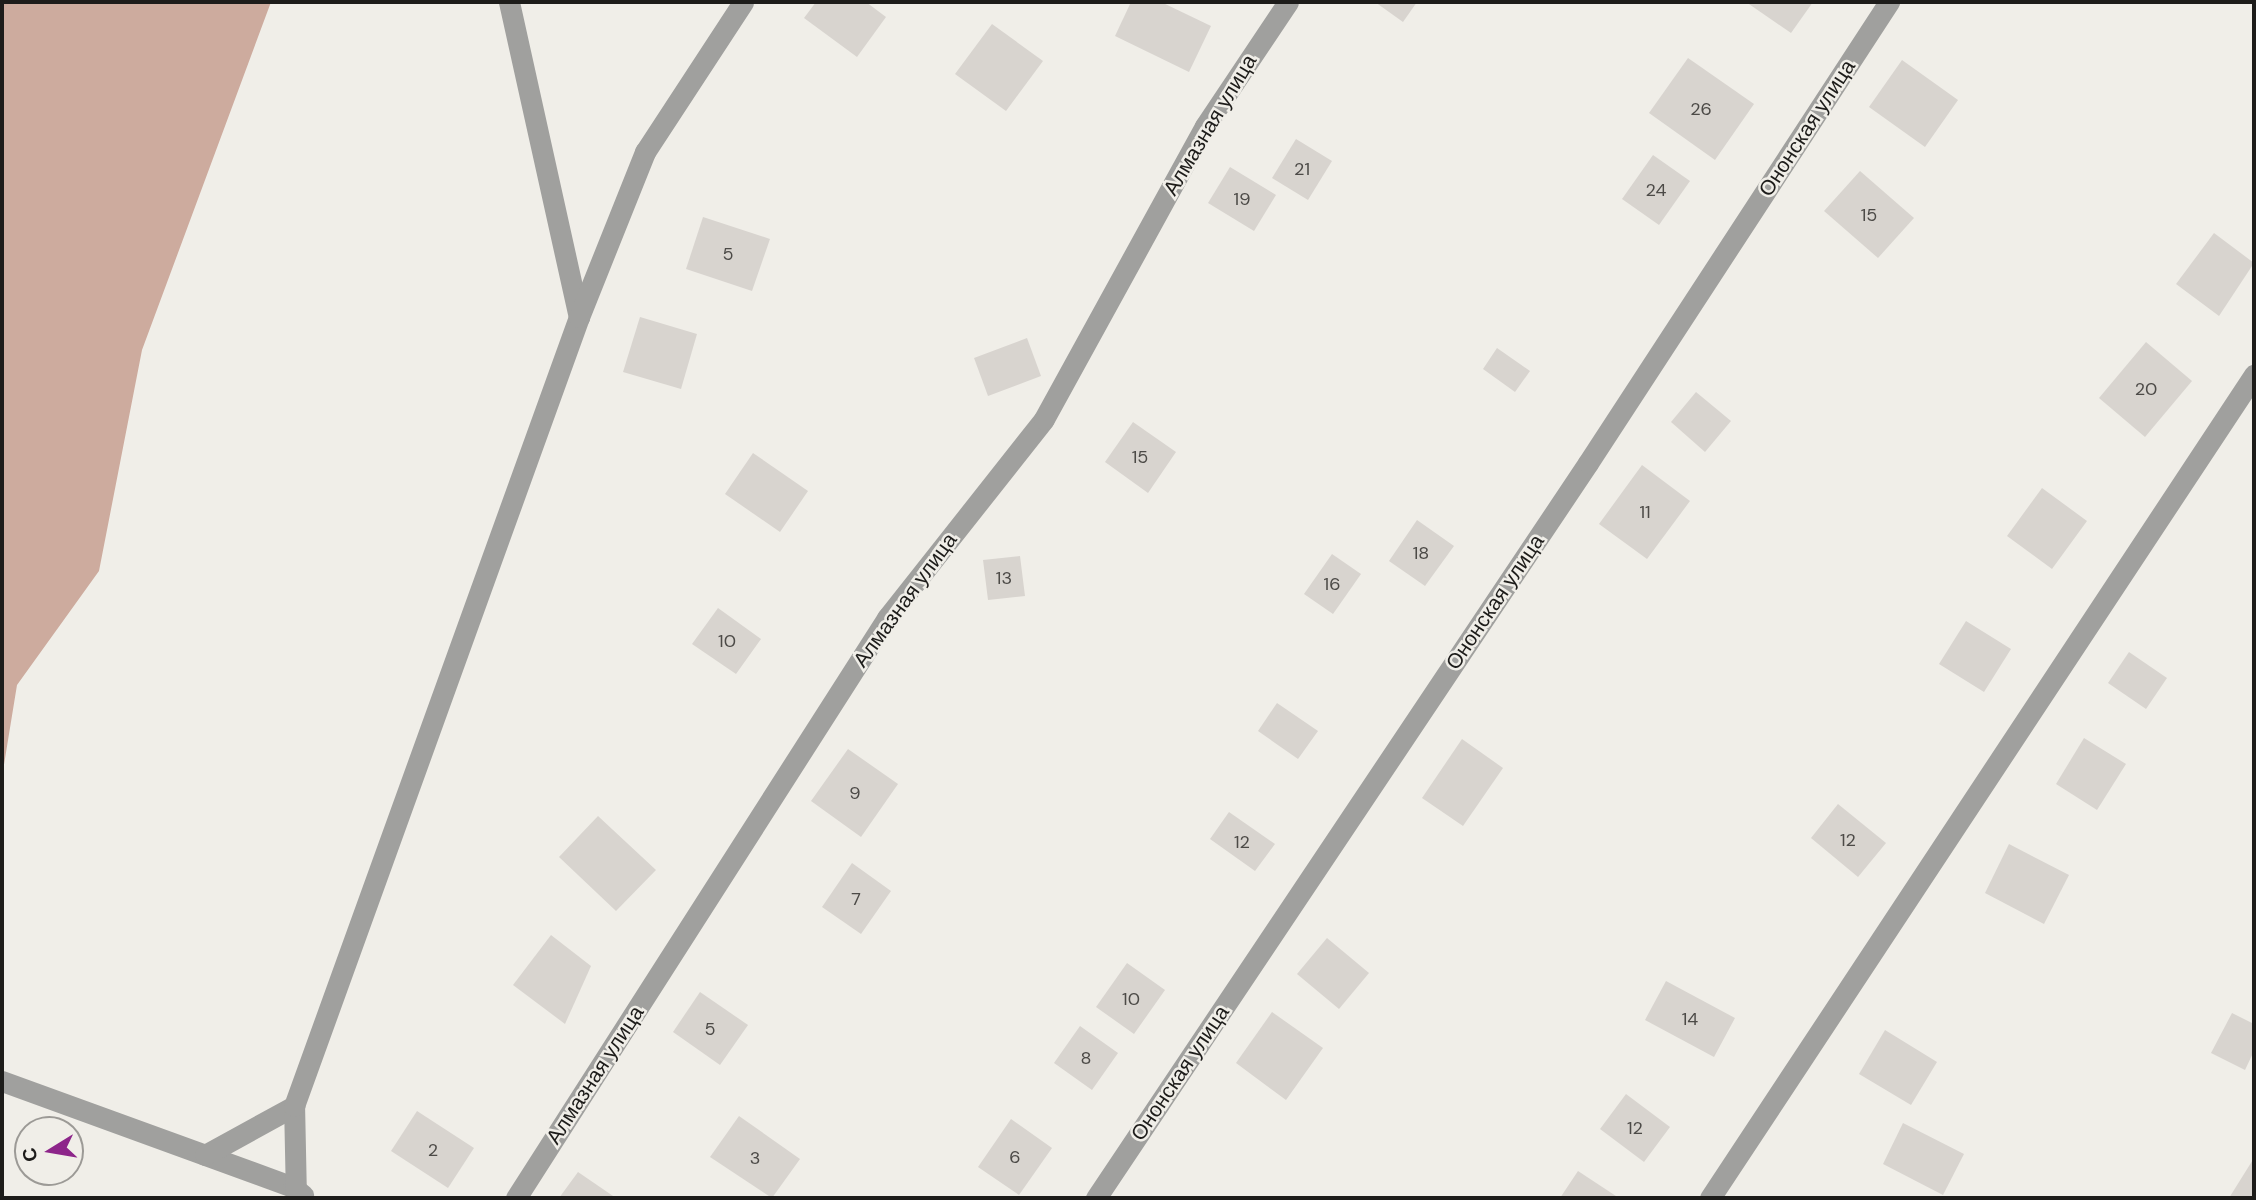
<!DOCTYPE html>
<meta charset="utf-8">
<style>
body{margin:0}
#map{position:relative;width:2256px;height:1200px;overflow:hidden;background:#f0eee8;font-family:"DM Sans",sans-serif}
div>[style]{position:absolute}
.forest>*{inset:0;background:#cdab9e}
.building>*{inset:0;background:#d8d4cf}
.street>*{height:21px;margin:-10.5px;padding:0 10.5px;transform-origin:10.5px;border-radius:10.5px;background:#a0a09e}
span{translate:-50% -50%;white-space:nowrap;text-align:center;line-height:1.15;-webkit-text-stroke:5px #f0eee8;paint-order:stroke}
.number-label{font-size:18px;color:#4c4a47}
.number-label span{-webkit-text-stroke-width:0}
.street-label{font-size:21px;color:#1d1c1a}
.frame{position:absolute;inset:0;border:4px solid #1d1c1a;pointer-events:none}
.north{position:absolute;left:14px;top:1116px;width:70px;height:70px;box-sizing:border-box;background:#f0eee8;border:2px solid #9c9a96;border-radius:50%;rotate:259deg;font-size:19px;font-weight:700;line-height:28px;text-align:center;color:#1d1c1a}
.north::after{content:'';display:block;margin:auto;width:24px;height:32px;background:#8d258a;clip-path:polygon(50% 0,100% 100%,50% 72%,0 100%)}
</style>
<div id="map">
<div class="forest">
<i style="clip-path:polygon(2px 2px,271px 2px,142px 350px,99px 571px,17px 685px,2px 777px)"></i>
</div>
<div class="building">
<i style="clip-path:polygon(816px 2px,866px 2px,886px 17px,857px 57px,804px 18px)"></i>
<i style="clip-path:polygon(1131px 2px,1161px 2px,1211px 26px,1189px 72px,1115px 36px)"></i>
<i style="clip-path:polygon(1375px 2px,1417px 2px,1403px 22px)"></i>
<i style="clip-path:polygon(1746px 2px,1813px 2px,1791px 33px)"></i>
<i style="clip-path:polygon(992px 24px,1043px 61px,1006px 111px,955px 74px)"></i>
<i style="clip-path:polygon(1688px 58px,1754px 104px,1715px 160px,1649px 113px)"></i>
<i style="clip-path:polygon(1902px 60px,1958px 100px,1925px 147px,1869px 107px)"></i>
<i style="clip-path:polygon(1296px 139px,1332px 161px,1308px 200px,1272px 178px)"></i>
<i style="clip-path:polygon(1653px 155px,1690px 181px,1659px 225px,1622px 199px)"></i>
<i style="clip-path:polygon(1230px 167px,1276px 195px,1254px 231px,1208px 203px)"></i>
<i style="clip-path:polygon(1860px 171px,1914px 218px,1878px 258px,1824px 211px)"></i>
<i style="clip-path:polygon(703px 217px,770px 239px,752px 291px,686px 269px)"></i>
<i style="clip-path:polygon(2214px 233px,2254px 263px,2219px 316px,2176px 284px)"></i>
<i style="clip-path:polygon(640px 317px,697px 334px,681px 389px,623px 372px)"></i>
<i style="clip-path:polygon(1027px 338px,1041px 376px,988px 396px,974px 358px)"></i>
<i style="clip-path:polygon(2146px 342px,2192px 381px,2145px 437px,2099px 398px)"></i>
<i style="clip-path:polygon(1497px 348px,1530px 371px,1515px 392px,1483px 369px)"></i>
<i style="clip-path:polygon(1696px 392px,1731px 421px,1705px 452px,1671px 422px)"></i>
<i style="clip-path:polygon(1133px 422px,1176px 452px,1148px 493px,1105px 462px)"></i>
<i style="clip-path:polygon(753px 453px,808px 491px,780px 532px,725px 494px)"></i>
<i style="clip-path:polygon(1642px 465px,1690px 501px,1647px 559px,1599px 524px)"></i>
<i style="clip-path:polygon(2042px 488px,2087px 521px,2052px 569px,2007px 536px)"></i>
<i style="clip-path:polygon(1417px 520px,1454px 546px,1425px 586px,1389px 561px)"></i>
<i style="clip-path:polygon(1332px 554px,1361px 574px,1333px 614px,1304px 594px)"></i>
<i style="clip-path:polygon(1020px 556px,1025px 596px,988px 600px,983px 560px)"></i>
<i style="clip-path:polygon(718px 608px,761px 639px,736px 674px,692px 644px)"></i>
<i style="clip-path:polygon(1966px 621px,2011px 649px,1984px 692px,1939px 664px)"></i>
<i style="clip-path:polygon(2129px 652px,2167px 678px,2146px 709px,2108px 683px)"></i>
<i style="clip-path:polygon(1277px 703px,1318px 731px,1298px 759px,1258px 731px)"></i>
<i style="clip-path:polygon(2084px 738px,2126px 764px,2097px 810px,2056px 784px)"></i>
<i style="clip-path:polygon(1462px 739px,1503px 768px,1463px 826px,1422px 798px)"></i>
<i style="clip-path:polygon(848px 749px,898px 784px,861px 837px,811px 801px)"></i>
<i style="clip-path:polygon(1838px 804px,1886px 843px,1858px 877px,1811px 838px)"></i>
<i style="clip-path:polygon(1229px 812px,1275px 844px,1255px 871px,1210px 839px)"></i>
<i style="clip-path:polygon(598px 816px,656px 870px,616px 911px,559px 857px)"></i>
<i style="clip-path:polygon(2009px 844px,2069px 875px,2044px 924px,1985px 893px)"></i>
<i style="clip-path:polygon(852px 863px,891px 891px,861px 934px,822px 907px)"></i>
<i style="clip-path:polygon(551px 935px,591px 966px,565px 1024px,513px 985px)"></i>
<i style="clip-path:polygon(1327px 938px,1369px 973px,1339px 1009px,1297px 974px)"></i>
<i style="clip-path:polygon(1127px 963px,1165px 990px,1134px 1034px,1096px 1007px)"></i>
<i style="clip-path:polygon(1666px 981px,1735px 1018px,1714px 1057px,1645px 1020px)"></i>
<i style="clip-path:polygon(700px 992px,748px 1025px,720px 1065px,673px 1032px)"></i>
<i style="clip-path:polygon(1272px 1012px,1323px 1048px,1286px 1100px,1236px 1063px)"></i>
<i style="clip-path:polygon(2232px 1013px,2254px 1024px,2254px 1051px,2245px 1070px,2211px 1053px)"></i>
<i style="clip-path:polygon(1080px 1026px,1118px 1053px,1092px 1090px,1054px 1063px)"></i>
<i style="clip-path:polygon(1885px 1030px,1937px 1062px,1911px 1105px,1859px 1074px)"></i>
<i style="clip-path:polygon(1626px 1094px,1670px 1127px,1644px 1162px,1600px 1129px)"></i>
<i style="clip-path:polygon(417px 1111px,474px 1148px,448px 1188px,391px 1151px)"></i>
<i style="clip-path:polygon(739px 1116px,800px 1159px,772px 1198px,710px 1157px)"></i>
<i style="clip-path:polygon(1011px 1119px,1052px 1148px,1019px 1195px,978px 1167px)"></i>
<i style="clip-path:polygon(1903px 1123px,1964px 1154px,1943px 1195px,1883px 1164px)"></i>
<i style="clip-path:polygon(2254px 1158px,2254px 1198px,2229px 1198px)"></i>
<i style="clip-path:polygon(1578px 1171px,1619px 1198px,1560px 1198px)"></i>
<i style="clip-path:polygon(578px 1172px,616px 1198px,559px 1198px)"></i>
</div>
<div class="street">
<i style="left:509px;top:2px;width:323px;rotate:77.5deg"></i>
<i style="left:2px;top:1081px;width:310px;rotate:20deg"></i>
<i style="left:293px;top:1187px;width:13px;rotate:39deg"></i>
<i style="left:205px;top:1155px;width:102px;rotate:-28.8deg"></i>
<i style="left:296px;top:1198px;width:92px;rotate:-91.2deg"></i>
<i style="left:294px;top:1106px;width:839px;rotate:-70.14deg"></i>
<i style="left:579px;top:317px;width:178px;rotate:-68.2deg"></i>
<i style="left:645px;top:152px;width:179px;rotate:-56.8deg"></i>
<i style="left:516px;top:1198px;width:689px;rotate:-57.39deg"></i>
<i style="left:887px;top:618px;width:253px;rotate:-51.7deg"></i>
<i style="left:1044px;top:419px;width:334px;rotate:-61.2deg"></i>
<i style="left:1205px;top:126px;width:149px;rotate:-56.2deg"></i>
<i style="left:1096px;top:1198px;width:884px;rotate:-56.2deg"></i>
<i style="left:1588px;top:463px;width:551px;rotate:-56.86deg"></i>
<i style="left:1710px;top:1198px;width:987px;rotate:-56.54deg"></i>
</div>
<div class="number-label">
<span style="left:1701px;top:109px">26</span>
<span style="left:1302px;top:169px">21</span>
<span style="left:1656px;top:190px">24</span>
<span style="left:1242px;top:199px">19</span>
<span style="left:1869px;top:215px">15</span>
<span style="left:728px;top:254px">5</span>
<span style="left:2146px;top:389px">20</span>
<span style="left:1140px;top:457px">15</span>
<span style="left:1645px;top:512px">11</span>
<span style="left:1421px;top:553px">18</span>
<span style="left:1004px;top:578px">13</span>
<span style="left:1332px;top:584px">16</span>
<span style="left:727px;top:641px">10</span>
<span style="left:855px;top:793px">9</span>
<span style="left:1848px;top:840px">12</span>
<span style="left:1242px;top:842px">12</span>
<span style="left:856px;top:899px">7</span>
<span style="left:1131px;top:999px">10</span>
<span style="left:1690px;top:1019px">14</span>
<span style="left:710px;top:1029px">5</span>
<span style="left:1086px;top:1058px">8</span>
<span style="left:1635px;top:1128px">12</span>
<span style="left:433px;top:1150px">2</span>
<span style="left:1015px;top:1157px">6</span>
<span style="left:755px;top:1158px">3</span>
</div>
<div class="street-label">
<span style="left:1210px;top:125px;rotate:-59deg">Алмазная улица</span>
<span style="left:1807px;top:128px;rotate:-57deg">Ононская улица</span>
<span style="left:905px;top:600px;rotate:-54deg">Алмазная улица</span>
<span style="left:1495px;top:602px;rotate:-56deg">Ононская улица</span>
<span style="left:1180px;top:1073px;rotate:-56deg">Ононская улица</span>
<span style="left:595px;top:1075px;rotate:-57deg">Алмазная улица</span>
</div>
<div class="frame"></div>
<div class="north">С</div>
</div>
